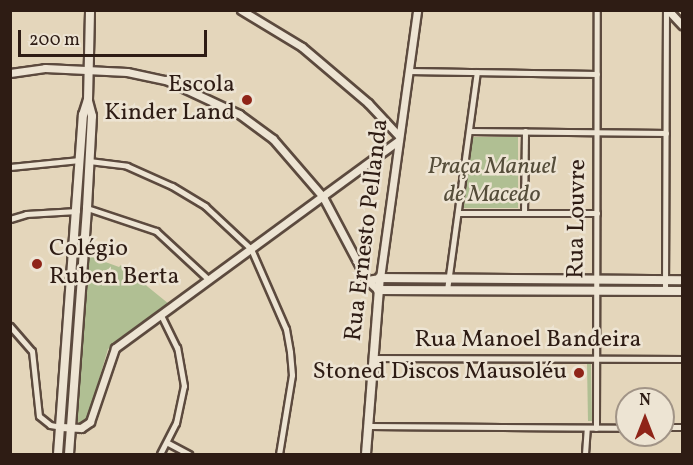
<!DOCTYPE html>
<meta charset="utf-8">
<style>
body{margin:0}
#map{position:relative;width:693px;height:465px;overflow:hidden;background:#e4d6bb;font-family:Vollkorn,serif}
div>[style]{position:absolute}
.green>*{inset:0;background:#b0bf93}
.roads{filter:drop-shadow(2px 0 #5c4a3e) drop-shadow(-2px 0 #5c4a3e) drop-shadow(0 2px #5c4a3e) drop-shadow(0 -2px #5c4a3e)}
.minor>*{height:5px;margin:-2.5px;padding:0 2.5px;transform-origin:2.5px;border-radius:2.5px;background:#ede4d3}
.tertiary>*{height:7px;margin:-3.5px;padding:0 3.5px;transform-origin:3.5px;border-radius:3.5px;background:#ede4d3}
.secondary>*{height:8px;margin:-4px;padding:0 4px;transform-origin:4px;border-radius:4px;background:#ede4d3}
.dots>*{width:16px;height:16px;translate:-50% -50%;box-sizing:border-box;border:3px solid #ede4d3;border-radius:50%}
span{translate:-50% -50%;white-space:nowrap;text-align:center;line-height:1.15;-webkit-text-stroke:5px #ede4d3;paint-order:stroke}
.poi-label{font-size:24px;color:#2e1c14}
.right{translate:-100% -50%;text-align:right}
.left{translate:0 -50%;text-align:left}
.park-label{font-size:24px;color:#554d3a;font-style:italic}
.street-label{font-size:24px;color:#2e1c14}
.frame{position:absolute;inset:0;border:12px solid #2e1c14;pointer-events:none}
.north{position:absolute;left:615px;top:387px;width:60px;height:60px;box-sizing:border-box;background:#ede4d3;border:2px solid #a19487;border-radius:50%;rotate:0deg;font-size:16px;font-weight:700;line-height:24px;text-align:center;color:#2e1c14}
.north::after{content:'';display:block;margin:auto;width:21px;height:27px;background:#8f2418;clip-path:polygon(50% 0,100% 100%,50% 72%,0 100%)}
.scale{position:absolute;left:18px;top:30px;width:189px;height:27px;box-sizing:border-box;border:3px solid #2e1c14;border-top:0;padding-left:8px;font-size:18px;line-height:21px;white-space:nowrap;color:#2e1c14;-webkit-text-stroke:4px #ede4d3;paint-order:stroke}
</style>
<div id="map">
<div class="green">
<i style="clip-path:polygon(472px 137px,518px 137px,518px 208px,463px 208px)"></i>
<i style="clip-path:polygon(89px 256px,119px 267px,121px 265px,169px 304px,108px 349px,87px 420px,81px 424px,76px 420px)"></i>
<i style="clip-path:polygon(381px 280px,444px 281px,442px 288px,380px 288px)"></i>
<i style="clip-path:polygon(449px 281px,590px 283px,590px 289px,449px 288px)"></i>
<i style="clip-path:polygon(587px 364px,591px 364px,592px 421px,588px 421px)"></i>
</div>
<div class="roads">
<div class="minor">
<i style="left:408px;top:71px;width:189px;rotate:0.9deg"></i>
<i style="left:470px;top:131px;width:196px;rotate:0.6deg"></i>
<i style="left:89px;top:161px;width:38px;rotate:7deg"></i>
<i style="left:127px;top:166px;width:49px;rotate:24deg"></i>
<i style="left:172px;top:186px;width:39px;rotate:31deg"></i>
<i style="left:205px;top:206px;width:63px;rotate:43.1deg"></i>
<i style="left:251px;top:249px;width:87px;rotate:66.4deg"></i>
<i style="left:286px;top:329px;width:23px;rotate:80deg"></i>
<i style="left:290px;top:352px;width:23px;rotate:85deg"></i>
<i style="left:292px;top:375px;width:80px;rotate:99.3deg"></i>
<i style="left:10px;top:167px;width:70px;rotate:-5.7deg"></i>
<i style="left:87px;top:208px;width:73px;rotate:18.4deg"></i>
<i style="left:156px;top:231px;width:72px;rotate:42.8deg"></i>
<i style="left:458px;top:213px;width:139px"></i>
<i style="left:524px;top:213px;width:82px;rotate:-89.3deg"></i>
<i style="left:10px;top:219px;width:17px;rotate:-17deg"></i>
<i style="left:26px;top:214px;width:51px;rotate:-3.4deg"></i>
<i style="left:447px;top:290px;width:220px;rotate:-82.2deg"></i>
<i style="left:665px;top:291px;width:281px;rotate:-89.8deg"></i>
<i style="left:10px;top:326px;width:33px;rotate:49deg"></i>
<i style="left:32px;top:351px;width:65px;rotate:83.9deg"></i>
<i style="left:39px;top:416px;width:14px;rotate:39deg"></i>
<i style="left:50px;top:425px;width:11px;rotate:10deg"></i>
<i style="left:373px;top:358px;width:309px;rotate:0.2deg"></i>
<i style="left:369px;top:426px;width:258px;rotate:0.4deg"></i>
<i style="left:663px;top:427px;width:19px"></i>
<i style="left:596px;top:428px;width:418px;rotate:-89.9deg"></i>
<i style="left:168px;top:443px;width:24px;rotate:28deg"></i>
<i style="left:160px;top:454px;width:35px;rotate:-63deg"></i>
<i style="left:176px;top:423px;width:38px;rotate:-78deg"></i>
<i style="left:184px;top:386px;width:39px;rotate:-100deg"></i>
<i style="left:177px;top:348px;width:37px;rotate:-116deg"></i>
<i style="left:585px;top:454px;width:26px;rotate:-86deg"></i>
</div>
<div class="tertiary">
<i style="left:241px;top:10px;width:71px;rotate:31.2deg"></i>
<i style="left:302px;top:47px;width:87px;rotate:40.3deg"></i>
<i style="left:368px;top:103px;width:44px;rotate:46.8deg"></i>
<i style="left:668px;top:10px;width:21px;rotate:47deg"></i>
<i style="left:10px;top:73px;width:35px;rotate:-8deg"></i>
<i style="left:45px;top:68px;width:82px;rotate:2.8deg"></i>
<i style="left:127px;top:72px;width:40px;rotate:12deg"></i>
<i style="left:166px;top:80px;width:81px;rotate:25deg"></i>
<i style="left:239px;top:114px;width:42px;rotate:36.3deg"></i>
<i style="left:273px;top:139px;width:77px;rotate:49.2deg"></i>
<i style="left:323px;top:197px;width:94px;rotate:62.1deg"></i>
<i style="left:367px;top:280px;width:15px;rotate:42deg"></i>
<i style="left:367px;top:280px;width:13px;rotate:-9deg"></i>
<i style="left:380px;top:278px;width:271px;rotate:-82.1deg"></i>
<i style="left:61px;top:427px;width:20px;rotate:3deg"></i>
<i style="left:81px;top:428px;width:11px;rotate:-34deg"></i>
<i style="left:90px;top:422px;width:78px;rotate:-71.3deg"></i>
<i style="left:115px;top:348px;width:351px;rotate:-36.2deg"></i>
</div>
<div class="secondary">
<i style="left:378px;top:290px;width:304px;rotate:0.2deg"></i>
<i style="left:58px;top:454px;width:340px;rotate:-85.8deg"></i>
<i style="left:83px;top:115px;width:16px;rotate:-72deg"></i>
<i style="left:88px;top:100px;width:90px;rotate:-88.7deg"></i>
<i style="left:69px;top:454px;width:247px;rotate:-85.8deg"></i>
<i style="left:87px;top:208px;width:92px;rotate:-86.9deg"></i>
<i style="left:92px;top:116px;width:16px;rotate:-105deg"></i>
<i style="left:366px;top:454px;width:177px;rotate:-85.5deg"></i>
<i style="left:380px;top:278px;width:302px;rotate:0.4deg"></i>
</div>
</div>
<div class="dots">
<i style="left:247px;top:100px;background:#8f2418"></i>
<i style="left:37px;top:264px;background:#8f2418"></i>
<i style="left:579px;top:373px;background:#8f2418"></i>
</div>
<div class="poi-label">
<span class="right" style="left:235px;top:100px">Escola<br>Kinder Land</span>
<span class="left" style="left:49px;top:264px">Colégio<br>Ruben Berta</span>
<span class="right" style="left:567px;top:373px">Stoned Discos Mausoléu</span>
</div>
<div class="park-label">
<span style="left:492px;top:182px">Praça Manuel<br>de Macedo</span>
</div>
<div class="street-label">
<span style="left:578px;top:219px;rotate:-89deg">Rua Louvre</span>
<span style="left:368px;top:230px;rotate:-83deg">Rua Ernesto Pellanda</span>
<span style="left:528px;top:341px">Rua Manoel Bandeira</span>
</div>
<div class="frame"></div>
<div class="north">N</div>
<div class="scale">200 m</div>
</div>
